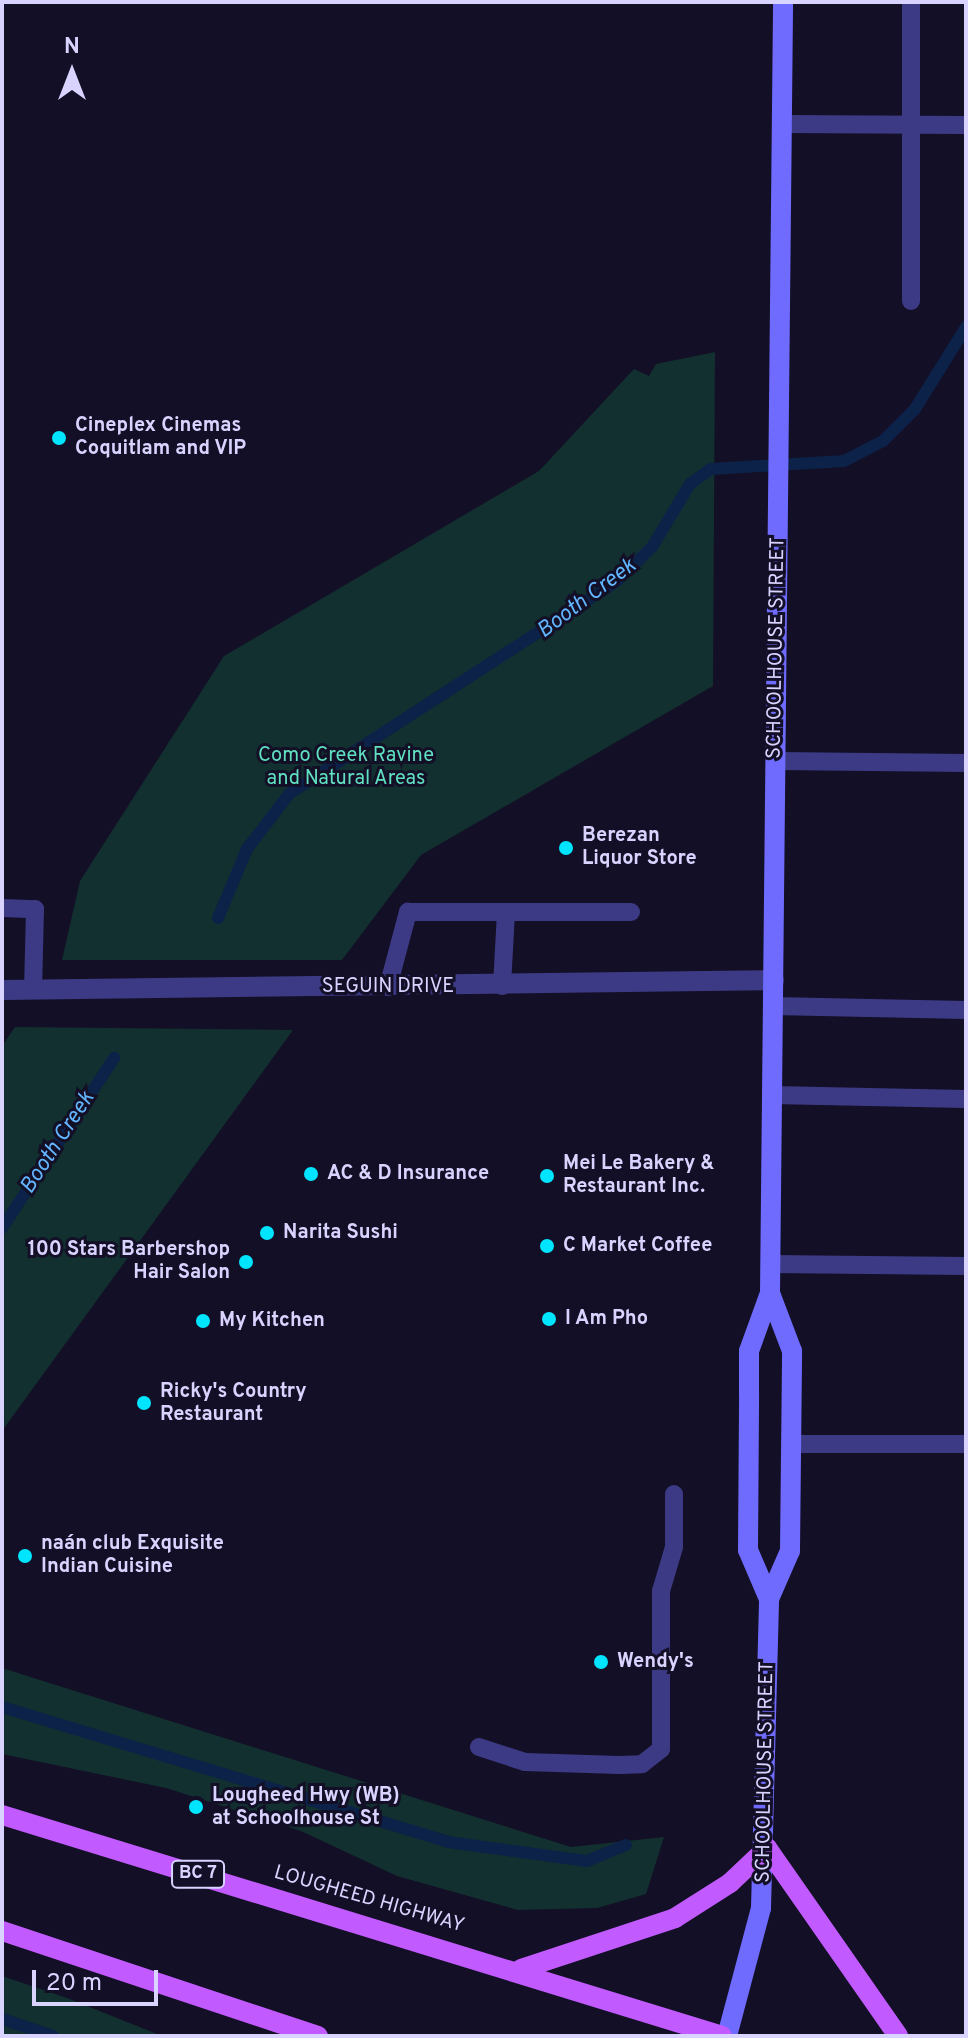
<!DOCTYPE html>
<meta charset="utf-8">
<style>
body{margin:0}
#map{position:relative;width:968px;height:2038px;overflow:hidden;background:#130f26;font-family:Overpass,sans-serif}
div>[style]{position:absolute}
.green>*{inset:0;background:#12302f}
.stream>*{height:12px;margin:-6px;padding:0 6px;transform-origin:6px;border-radius:6px;background:#0c2248}
.service>*{height:18px;margin:-9px;padding:0 9px;transform-origin:9px;border-radius:9px;background:#3d3a85}
.minor>*{height:20px;margin:-10px;padding:0 10px;transform-origin:10px;border-radius:10px;background:#3d3a85}
.secondary>*{height:20px;margin:-10px;padding:0 10px;transform-origin:10px;border-radius:10px;background:#6f6bff}
.primary>*{height:20px;margin:-10px;padding:0 10px;transform-origin:10px;border-radius:10px;background:#c25bff}
.dots>*{width:22px;height:22px;translate:-50% -50%;box-sizing:border-box;border:4px solid #130f26;border-radius:50%}
span{translate:-50% -50%;white-space:nowrap;text-align:center;line-height:1.15;-webkit-text-stroke:6px #130f26;paint-order:stroke}
.shield-label span{padding:2px 6px;background:#130f26;border:2px solid;border-radius:6px;-webkit-text-stroke-width:0}
.shield-label{font-size:18px;color:#d9d4ff;font-weight:700}
.poi-label{font-size:20px;color:#d9d4ff;font-weight:700}
.left{translate:0 -50%;text-align:left}
.right{translate:-100% -50%;text-align:right}
.street-label{font-size:20px;color:#d9d4ff}
.park-label{font-size:20px;color:#5fe0c0}
.water-label{font-size:22px;color:#62b6ff;font-style:italic}
.frame{position:absolute;inset:0;border:4px solid #d9d4ff;pointer-events:none}
.north{position:absolute;left:32px;top:32px;width:80px;height:80px;-webkit-text-stroke:6px #130f26;paint-order:stroke;rotate:0deg;font-size:22px;font-weight:700;line-height:32px;text-align:center;color:#d9d4ff}
.north::after{content:'';display:block;margin:auto;width:28px;height:36px;background:#d9d4ff;clip-path:polygon(50% 0,100% 100%,50% 72%,0 100%)}
.scale{position:absolute;left:32px;top:1970px;width:126px;height:36px;box-sizing:border-box;border:4px solid #d9d4ff;border-top:0;padding-left:10px;font-size:24px;line-height:28px;white-space:nowrap;color:#d9d4ff;-webkit-text-stroke:6px #130f26;paint-order:stroke}
</style>
<div id="map">
<div class="green">
<i style="clip-path:polygon(715px 352px,713px 686px,421px 855px,342px 960px,62px 960px,80px 881px,224px 656px,539px 471px,634px 369px,649px 376px,656px 364px)"></i>
<i style="clip-path:polygon(15px 1027px,293px 1030px,2px 1431px,2px 1046px)"></i>
<i style="clip-path:polygon(2px 1668px,571px 1847px,664px 1837px,646px 1894px,597px 1908px,518px 1910px,397px 1876px,301px 1831px,166px 1788px,2px 1754px)"></i>
<i style="clip-path:polygon(2px 1976px,67px 1998px,162px 2036px,2px 2036px)"></i>
</div>
<div class="stream">
<i style="left:218px;top:918px;width:75px;rotate:-67.2deg"></i>
<i style="left:247px;top:849px;width:69px;rotate:-52.6deg"></i>
<i style="left:289px;top:794px;width:392px;rotate:-33deg"></i>
<i style="left:618px;top:580px;width:47px;rotate:-44.1deg"></i>
<i style="left:652px;top:547px;width:74px;rotate:-58.9deg"></i>
<i style="left:690px;top:484px;width:26px;rotate:-36deg"></i>
<i style="left:711px;top:469px;width:133px;rotate:-3.4deg"></i>
<i style="left:844px;top:461px;width:44px;rotate:-27.1deg"></i>
<i style="left:883px;top:441px;width:45px;rotate:-45deg"></i>
<i style="left:915px;top:409px;width:97px;rotate:-58.1deg"></i>
<i style="left:2px;top:1228px;width:204px;rotate:-56.6deg"></i>
<i style="left:2px;top:1707px;width:466px;rotate:16.8deg"></i>
<i style="left:448px;top:1842px;width:140px;rotate:7.8deg"></i>
<i style="left:587px;top:1861px;width:42px;rotate:-22.3deg"></i>
<i style="left:2px;top:2019px;width:54px;rotate:18.4deg"></i>
</div>
<div class="service">
<i style="left:782px;top:124px;width:184px;rotate:0.3deg"></i>
<i style="left:911px;top:301px;width:299px;rotate:-90deg"></i>
<i style="left:776px;top:761px;width:190px;rotate:0.6deg"></i>
<i style="left:2px;top:908px;width:33px;rotate:2deg"></i>
<i style="left:35px;top:909px;width:80px;rotate:91.4deg"></i>
<i style="left:502px;top:986px;width:74px;rotate:-86.9deg"></i>
<i style="left:388px;top:987px;width:78px;rotate:-75.1deg"></i>
<i style="left:408px;top:912px;width:223px"></i>
<i style="left:773px;top:1006px;width:193px;rotate:1.2deg"></i>
<i style="left:772px;top:1095px;width:194px;rotate:1.2deg"></i>
<i style="left:771px;top:1264px;width:195px;rotate:0.6deg"></i>
<i style="left:792px;top:1444px;width:174px"></i>
<i style="left:479px;top:1747px;width:48px;rotate:18.1deg"></i>
<i style="left:525px;top:1762px;width:94px;rotate:1.8deg"></i>
<i style="left:619px;top:1765px;width:23px;rotate:-2deg"></i>
<i style="left:642px;top:1764px;width:24px;rotate:-38deg"></i>
<i style="left:661px;top:1749px;width:158px;rotate:-90deg"></i>
<i style="left:661px;top:1591px;width:46px;rotate:-73.5deg"></i>
<i style="left:674px;top:1547px;width:53px;rotate:-90deg"></i>
</div>
<div class="minor">
<i style="left:2px;top:990px;width:772px;rotate:-0.74deg"></i>
</div>
<div class="secondary">
<i style="left:769px;top:1599px;width:53px;rotate:-113.2deg"></i>
<i style="left:748px;top:1550px;width:156px;rotate:-89.6deg"></i>
<i style="left:749px;top:1394px;width:43px;rotate:-90deg"></i>
<i style="left:749px;top:1351px;width:62px;rotate:-70.1deg"></i>
<i style="left:770px;top:1293px;width:1291px;rotate:-89.42deg"></i>
<i style="left:727px;top:2036px;width:132px;rotate:-75.1deg"></i>
<i style="left:761px;top:1908px;width:309px;rotate:-88.5deg"></i>
<i style="left:769px;top:1599px;width:52px;rotate:-66.4deg"></i>
<i style="left:790px;top:1551px;width:200px;rotate:-89.4deg"></i>
<i style="left:792px;top:1351px;width:62px;rotate:-110.8deg"></i>
</div>
<div class="primary">
<i style="left:2px;top:1815px;width:753px;rotate:17.06deg"></i>
<i style="left:2px;top:1931px;width:333px;rotate:18.4deg"></i>
<i style="left:521px;top:1969px;width:162px;rotate:-18.3deg"></i>
<i style="left:675px;top:1918px;width:65px;rotate:-32.5deg"></i>
<i style="left:730px;top:1883px;width:51px;rotate:-43.4deg"></i>
<i style="left:767px;top:1848px;width:229px;rotate:55.1deg"></i>
</div>
<div class="dots">
<i style="left:59px;top:438px;background:#00e5ff"></i>
<i style="left:566px;top:848px;background:#00e5ff"></i>
<i style="left:311px;top:1174px;background:#00e5ff"></i>
<i style="left:547px;top:1176px;background:#00e5ff"></i>
<i style="left:267px;top:1233px;background:#00e5ff"></i>
<i style="left:547px;top:1246px;background:#00e5ff"></i>
<i style="left:246px;top:1262px;background:#00e5ff"></i>
<i style="left:549px;top:1319px;background:#00e5ff"></i>
<i style="left:203px;top:1321px;background:#00e5ff"></i>
<i style="left:144px;top:1403px;background:#00e5ff"></i>
<i style="left:25px;top:1556px;background:#00e5ff"></i>
<i style="left:601px;top:1662px;background:#00e5ff"></i>
<i style="left:196px;top:1807px;background:#00e5ff"></i>
</div>
<div class="shield-label">
<span style="left:198px;top:1874px">BC 7</span>
</div>
<div class="poi-label">
<span class="left" style="left:75px;top:438px">Cineplex Cinemas<br>Coquitlam and VIP</span>
<span class="left" style="left:582px;top:848px">Berezan<br>Liquor Store</span>
<span class="left" style="left:563px;top:1176px">Mei Le Bakery &amp;<br>Restaurant Inc.</span>
<span class="left" style="left:327px;top:1174px">AC &amp; D Insurance</span>
<span class="left" style="left:283px;top:1233px">Narita Sushi</span>
<span class="left" style="left:563px;top:1246px">C Market Coffee</span>
<span class="right" style="left:230px;top:1262px">100 Stars Barbershop<br>Hair Salon</span>
<span class="left" style="left:565px;top:1319px">I Am Pho</span>
<span class="left" style="left:219px;top:1321px">My Kitchen</span>
<span class="left" style="left:160px;top:1404px">Ricky's Country<br>Restaurant</span>
<span class="left" style="left:41px;top:1556px">naán club Exquisite<br>Indian Cuisine</span>
<span class="left" style="left:617px;top:1662px">Wendy's</span>
<span class="left" style="left:212px;top:1808px">Lougheed Hwy (WB)<br>at Schoolhouse St</span>
</div>
<div class="street-label">
<span style="left:777px;top:648px;rotate:-89deg">SCHOOLHOUSE STREET</span>
<span style="left:388px;top:987px">SEGUIN DRIVE</span>
<span style="left:766px;top:1772px;rotate:-89deg">SCHOOLHOUSE STREET</span>
<span style="left:369px;top:1900px;rotate:16deg">LOUGHEED HIGHWAY</span>
</div>
<div class="park-label">
<span style="left:346px;top:768px">Como Creek Ravine<br>and Natural Areas</span>
</div>
<div class="water-label">
<span style="left:587px;top:599px;rotate:-37deg">Booth Creek</span>
<span style="left:58px;top:1143px;rotate:-57deg">Booth Creek</span>
</div>
<div class="frame"></div>
<div class="north">N</div>
<div class="scale">20 m</div>
</div>
